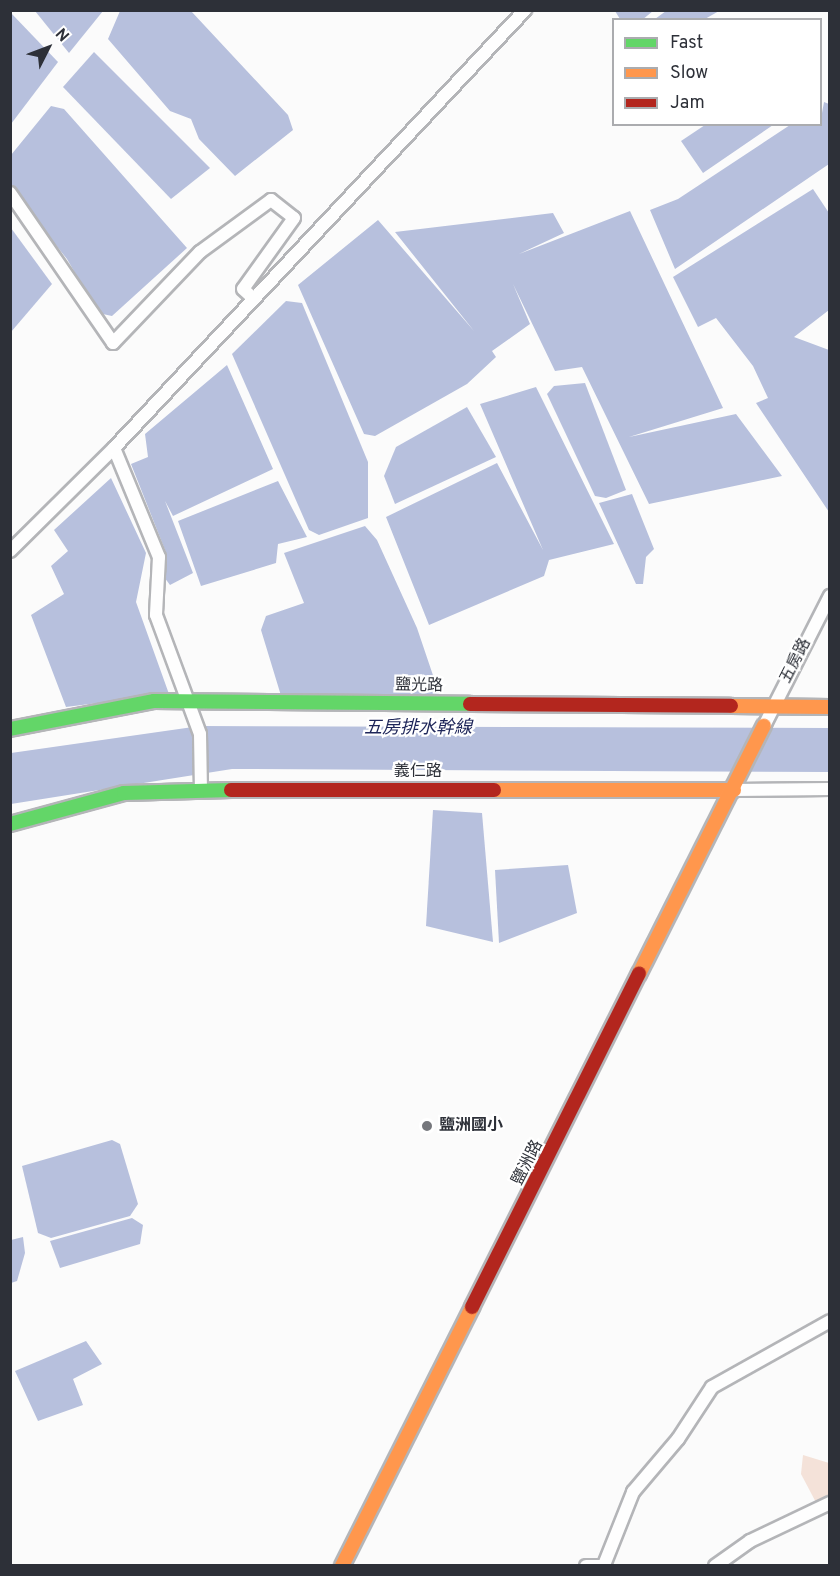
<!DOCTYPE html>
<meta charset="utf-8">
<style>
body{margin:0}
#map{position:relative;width:840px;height:1576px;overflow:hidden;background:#fbfbfb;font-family:Overpass,"Noto Sans TC",sans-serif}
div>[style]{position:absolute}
.green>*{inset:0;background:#f4e2d9}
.water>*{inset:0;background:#b7c0dd}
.roads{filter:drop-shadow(2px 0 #b4b5b8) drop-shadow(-2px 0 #b4b5b8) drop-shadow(0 2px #b4b5b8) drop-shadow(0 -2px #b4b5b8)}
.street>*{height:12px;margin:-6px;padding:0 6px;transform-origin:6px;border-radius:6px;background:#fefefe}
.fast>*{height:14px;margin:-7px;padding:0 7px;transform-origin:7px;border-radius:7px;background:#63d668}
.slow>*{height:14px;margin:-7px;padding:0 7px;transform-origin:7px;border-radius:7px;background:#ff974d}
.jam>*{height:14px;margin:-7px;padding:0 7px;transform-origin:7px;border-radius:7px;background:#b3261e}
.dots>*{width:16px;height:16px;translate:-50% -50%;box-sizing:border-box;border:3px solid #fff;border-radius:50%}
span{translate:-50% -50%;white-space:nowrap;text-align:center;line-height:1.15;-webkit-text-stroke:4.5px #fff;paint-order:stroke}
.street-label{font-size:16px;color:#2d3038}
.poi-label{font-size:16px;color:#2d3038;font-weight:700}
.left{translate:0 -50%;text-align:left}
.water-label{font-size:18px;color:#1d2559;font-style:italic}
.frame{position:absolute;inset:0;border:12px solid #2d3038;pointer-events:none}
.legend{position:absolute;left:612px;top:18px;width:210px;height:108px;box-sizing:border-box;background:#fff;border:2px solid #abacaf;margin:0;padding:8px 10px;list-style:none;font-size:18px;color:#2d3038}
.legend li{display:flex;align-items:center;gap:12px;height:30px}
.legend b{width:30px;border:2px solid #abacaf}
.north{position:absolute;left:18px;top:18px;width:60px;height:60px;-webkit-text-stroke:4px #fff;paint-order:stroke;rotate:48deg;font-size:16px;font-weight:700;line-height:24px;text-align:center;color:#2d3038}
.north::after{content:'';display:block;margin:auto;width:21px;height:27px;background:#2d3038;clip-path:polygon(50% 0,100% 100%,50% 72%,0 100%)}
</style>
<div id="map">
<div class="green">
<i style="clip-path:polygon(803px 1455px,829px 1463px,829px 1508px,820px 1510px,801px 1474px)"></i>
</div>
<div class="water">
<i style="clip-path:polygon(35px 11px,103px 11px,69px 53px)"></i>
<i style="clip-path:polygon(120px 11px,191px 11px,288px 115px,293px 130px,235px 176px,199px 139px,191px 119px,170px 111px,108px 39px)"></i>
<i style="clip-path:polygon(615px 11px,653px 11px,642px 20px,620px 19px)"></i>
<i style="clip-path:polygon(666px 11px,666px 10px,719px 11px,705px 19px,655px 19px)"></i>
<i style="clip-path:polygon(11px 13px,58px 62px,11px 124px)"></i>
<i style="clip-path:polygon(94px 52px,210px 168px,171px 199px,63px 87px)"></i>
<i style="clip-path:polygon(824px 102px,829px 104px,829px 164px,675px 269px,650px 210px,678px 199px,790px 125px,820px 124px)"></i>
<i style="clip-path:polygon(51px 106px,64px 109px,187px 248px,112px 316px,98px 313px,67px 259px,11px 189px,11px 155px)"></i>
<i style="clip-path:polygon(705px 125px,705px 124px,773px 125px,703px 173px,681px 141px)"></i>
<i style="clip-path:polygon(813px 189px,829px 213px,829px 310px,794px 337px,829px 350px,829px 512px,756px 403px,768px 398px,753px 366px,716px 318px,698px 327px,673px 277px)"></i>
<i style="clip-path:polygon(630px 211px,723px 408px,629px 437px,736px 414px,782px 476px,649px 504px,582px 367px,555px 371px,513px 284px,530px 324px,492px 351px,496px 357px,467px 384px,375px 436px,364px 434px,298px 285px,378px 220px,474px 331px,395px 232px,553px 213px,564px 233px,519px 254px)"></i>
<i style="clip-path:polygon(11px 228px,52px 284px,11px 332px,10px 332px)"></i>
<i style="clip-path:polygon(286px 301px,302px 303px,368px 462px,368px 518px,319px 535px,309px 530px,232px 354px)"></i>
<i style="clip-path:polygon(227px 365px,273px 469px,173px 516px,165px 501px,193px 573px,170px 585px,164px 577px,167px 555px,131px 464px,148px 457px,145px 434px)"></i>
<i style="clip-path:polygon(585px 383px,626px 490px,606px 498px,595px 496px,547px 394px,554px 386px)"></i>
<i style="clip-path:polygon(536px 387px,614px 544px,549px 560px,544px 576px,429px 625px,386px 517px,497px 463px,543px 550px,480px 404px)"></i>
<i style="clip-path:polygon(467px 407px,496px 457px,395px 504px,384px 476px,396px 447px)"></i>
<i style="clip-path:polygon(111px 478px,146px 553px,136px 602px,169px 694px,66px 707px,31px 615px,64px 594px,51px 566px,68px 551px,54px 530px)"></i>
<i style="clip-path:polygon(278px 481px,307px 537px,278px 544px,276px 563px,201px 586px,178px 521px)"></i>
<i style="clip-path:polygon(632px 494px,654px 549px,646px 557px,643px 584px,636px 584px,599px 503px)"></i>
<i style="clip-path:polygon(365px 526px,377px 540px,417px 628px,440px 696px,282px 699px,261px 630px,266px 616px,304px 603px,284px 553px)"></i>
<i style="clip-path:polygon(200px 726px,829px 728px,829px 772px,232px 769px,11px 804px,11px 753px)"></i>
<i style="clip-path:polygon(433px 810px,482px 813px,493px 942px,426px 926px)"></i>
<i style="clip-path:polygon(568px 865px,577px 913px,499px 943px,495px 870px)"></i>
<i style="clip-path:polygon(112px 1140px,120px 1144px,138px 1204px,130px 1216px,51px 1238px,38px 1233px,22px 1166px)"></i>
<i style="clip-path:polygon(132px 1218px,143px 1225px,140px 1244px,60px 1268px,50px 1241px)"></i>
<i style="clip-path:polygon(23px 1237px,25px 1253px,17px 1281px,11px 1283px,11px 1240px)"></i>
<i style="clip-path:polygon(86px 1341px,102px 1364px,73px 1379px,83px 1405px,38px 1421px,15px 1371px)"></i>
</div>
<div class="roads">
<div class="street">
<i style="left:10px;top:193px;width:182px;rotate:55.5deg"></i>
<i style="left:113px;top:343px;width:126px;rotate:-46.3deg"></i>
<i style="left:200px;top:252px;width:88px;rotate:-36.2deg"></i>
<i style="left:271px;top:200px;width:29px;rotate:38deg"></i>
<i style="left:294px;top:218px;width:87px;rotate:125.7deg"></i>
<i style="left:243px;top:289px;width:13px;rotate:42deg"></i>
<i style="left:114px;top:448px;width:118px;rotate:67.6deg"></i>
<i style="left:159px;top:557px;width:58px;rotate:93deg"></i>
<i style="left:156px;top:615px;width:127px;rotate:69.7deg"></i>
<i style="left:200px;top:734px;width:56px;rotate:89deg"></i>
<i style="left:10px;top:551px;width:146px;rotate:-44.7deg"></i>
<i style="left:114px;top:448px;width:601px;rotate:-46.82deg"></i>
<i style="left:764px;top:726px;width:146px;rotate:-63.1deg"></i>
<i style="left:734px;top:790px;width:96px;rotate:-0.6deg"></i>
<i style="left:604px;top:1565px;width:79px;rotate:-68.3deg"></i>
<i style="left:633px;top:1492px;width:70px;rotate:-49.7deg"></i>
<i style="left:678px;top:1439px;width:62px;rotate:-56.8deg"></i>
<i style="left:712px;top:1387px;width:135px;rotate:-29.2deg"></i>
<i style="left:586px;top:1566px;width:18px"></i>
<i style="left:715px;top:1566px;width:43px;rotate:-35.5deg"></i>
<i style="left:750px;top:1541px;width:89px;rotate:-25.4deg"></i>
</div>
<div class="fast">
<i style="left:10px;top:729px;width:147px;rotate:-11deg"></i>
<i style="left:154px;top:701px;width:316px;rotate:0.5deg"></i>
<i style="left:10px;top:824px;width:118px;rotate:-15.2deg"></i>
<i style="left:124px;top:793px;width:107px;rotate:-1.6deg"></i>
</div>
<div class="slow">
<i style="left:731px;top:706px;width:99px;rotate:0.6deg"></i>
<i style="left:494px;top:790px;width:240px"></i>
<i style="left:639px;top:974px;width:278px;rotate:-63.3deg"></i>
<i style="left:342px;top:1566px;width:290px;rotate:-63.3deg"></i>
</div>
<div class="jam">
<i style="left:470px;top:704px;width:261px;rotate:0.4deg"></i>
<i style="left:231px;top:790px;width:263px"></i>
<i style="left:472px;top:1307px;width:373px;rotate:-63.4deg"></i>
</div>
</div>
<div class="dots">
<i style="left:427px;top:1126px;background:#75777c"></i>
</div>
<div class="street-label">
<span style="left:796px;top:661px;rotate:-63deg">五房路</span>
<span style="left:419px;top:686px;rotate:1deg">鹽光路</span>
<span style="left:418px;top:772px">義仁路</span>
<span style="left:528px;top:1163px;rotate:-63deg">鹽洲路</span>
</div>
<div class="poi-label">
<span class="left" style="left:439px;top:1126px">鹽洲國小</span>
</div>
<div class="water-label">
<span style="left:418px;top:729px">五房排水幹線</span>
</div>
<div class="frame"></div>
<ul class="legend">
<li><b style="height:8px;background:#63d668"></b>Fast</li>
<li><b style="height:8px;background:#ff974d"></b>Slow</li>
<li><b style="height:8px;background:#b3261e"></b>Jam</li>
</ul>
<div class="north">N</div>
</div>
